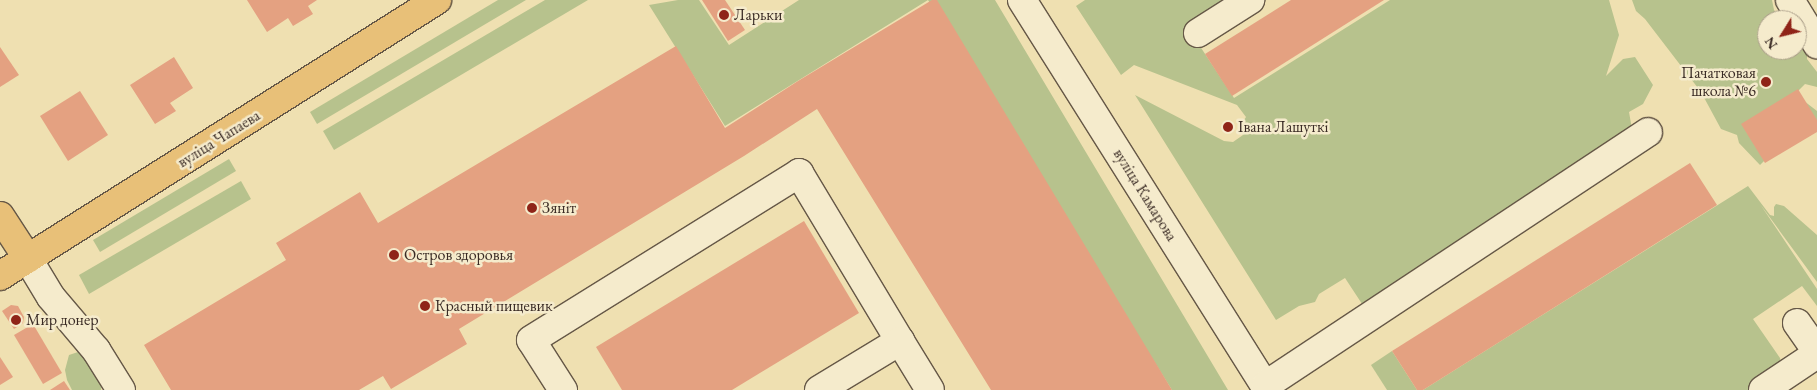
<!DOCTYPE html>
<meta charset="utf-8">
<style>
body{margin:0}
#map{position:relative;width:1817px;height:390px;overflow:hidden;background:#efe0b1;font-family:"EB Garamond",serif}
div>[style]{position:absolute}
.green>*{inset:0;background:#b7c28d}
.building>*{inset:0;background:#e4a181}
.roads{filter:drop-shadow(1px 0 #665847) drop-shadow(-1px 0 #665847) drop-shadow(0 1px #665847) drop-shadow(0 -1px #665847)}
.minor>*{height:28px;margin:-14px;padding:0 14px;transform-origin:14px;border-radius:14px;background:#f5ebcc}
.major>*{height:28px;margin:-14px;padding:0 14px;transform-origin:14px;border-radius:14px;background:#e8c078}
.dots>*{width:14px;height:14px;translate:-50% -50%;box-sizing:border-box;border:2px solid #f5ebcc;border-radius:50%}
span{translate:-50% -50%;white-space:nowrap;text-align:center;line-height:1.15;-webkit-text-stroke:5px #f5ebcc;paint-order:stroke}
.poi-label{font-size:16px;color:#392a24}
.left{translate:0 -50%;text-align:left}
.right{translate:-100% -50%;text-align:right}
.street-label{font-size:16px;color:#392a24}
.north{position:absolute;left:1757px;top:10px;width:50px;height:50px;box-sizing:border-box;background:#f5ebcc;border:1px solid #aa9e89;border-radius:50%;rotate:234deg;font-size:14px;font-weight:700;line-height:20px;text-align:center;color:#392a24}
.north::after{content:'';display:block;margin:auto;width:18px;height:22px;background:#8f2418;clip-path:polygon(50% 0,100% 100%,50% 72%,0 100%)}
</style>
<div id="map">
<div class="green">
<i style="clip-path:polygon(498px 0,526px 0,317px 124px,310px 112px)"></i>
<i style="clip-path:polygon(545px 0,588px 0,334px 150px,323px 131px)"></i>
<i style="clip-path:polygon(678px 0,699px 0,729px 45px,799px 0,995px 0,1228px 390px,1172px 390px,928px 0,725px 126px,649px 5px)"></i>
<i style="clip-path:polygon(1085px 0,1232px 0,1188px 28px,1234px 98px,1390px 0,1609px 0,1619px 35px,1606px 76px,1623px 59px,1635px 57px,1653px 85px,1643px 104px,1629px 112px,1632px 129px,1368px 313px,1345px 278px,1319px 294px,1315px 302px,1299px 306px,1276px 320px,1135px 95px,1224px 141px,1233px 142px,1243px 135px,1239px 128px,1246px 117px,1237px 105px,1134px 65px,1121px 75px,1076px 6px)"></i>
<i style="clip-path:polygon(1632px 0,1772px 0,1774px 10px,1780px 20px,1767px 20px,1767px 50px,1797px 50px,1797px 38px,1808px 46px,1807px 59px,1817px 72px,1817px 87px,1805px 84px,1795px 94px,1817px 111px,1817px 127px,1767px 158px,1760px 165px,1739px 143px,1737px 135px,1721px 129px,1701px 92px,1645px 19px,1636px 11px)"></i>
<i style="clip-path:polygon(229px 159px,236px 171px,100px 252px,93px 240px)"></i>
<i style="clip-path:polygon(241px 181px,251px 199px,89px 294px,79px 275px)"></i>
<i style="clip-path:polygon(1748px 186px,1770px 215px,1774px 216px,1774px 207px,1776px 204px,1784px 206px,1817px 235px,1817px 282px,1760px 204px,1817px 289px,1817px 306px,1802px 286px,1753px 319px,1780px 358px,1784px 376px,1763px 390px,1423px 390px)"></i>
<i style="clip-path:polygon(84px 350px,102px 382px,101px 390px,72px 390px,67px 380px,65px 370px,69px 355px)"></i>
<i style="clip-path:polygon(1392px 351px,1417px 390px,1387px 390px,1371px 365px)"></i>
</div>
<div class="building">
<i style="clip-path:polygon(247px 0,317px 0,308px 6px,313px 14px,293px 26px,288px 18px,267px 32px)"></i>
<i style="clip-path:polygon(702px 0,725px 0,745px 30px,728px 41px)"></i>
<i style="clip-path:polygon(932px 0,937px 0,1172px 390px,991px 390px,817px 109px,744px 156px,459px 329px,467px 344px,391px 389px,383px 376px,359px 390px,171px 390px,144px 345px,286px 260px,276px 243px,360px 192px,378px 223px,676px 46px,725px 128px,798px 81px)"></i>
<i style="clip-path:polygon(1291px 0,1384px 0,1232px 96px,1205px 54px)"></i>
<i style="clip-path:polygon(0 47px,19px 75px,0 87px)"></i>
<i style="clip-path:polygon(174px 57px,193px 88px,170px 103px,176px 111px,155px 124px,130px 85px)"></i>
<i style="clip-path:polygon(1798px 89px,1817px 120px,1817px 132px,1765px 163px,1741px 124px)"></i>
<i style="clip-path:polygon(80px 91px,108px 135px,68px 161px,40px 116px)"></i>
<i style="clip-path:polygon(1690px 163px,1717px 205px,1423px 390px,1417px 390px,1392px 351px)"></i>
<i style="clip-path:polygon(804px 221px,859px 313px,732px 390px,622px 390px,596px 347px)"></i>
<i style="clip-path:polygon(11px 305px,18px 306px,24px 317px,23px 323px,14px 329px,2px 311px)"></i>
<i style="clip-path:polygon(33px 324px,62px 373px,43px 384px,14px 335px)"></i>
<i style="clip-path:polygon(0 357px,13px 377px,0 385px)"></i>
<i style="clip-path:polygon(64px 381px,70px 390px,50px 390px)"></i>
</div>
<div class="roads">
<div class="minor">
<i style="left:1022px;top:0;width:461px;rotate:57.8deg"></i>
<i style="left:1790px;top:0;width:52px;rotate:58.5deg"></i>
<i style="left:1198px;top:33px;width:62px;rotate:-32.4deg"></i>
<i style="left:28px;top:259px;width:44px;rotate:58.8deg"></i>
<i style="left:51px;top:297px;width:70px;rotate:49.7deg"></i>
<i style="left:96px;top:350px;width:47px;rotate:58deg"></i>
<i style="left:1797px;top:323px;width:35px;rotate:55deg"></i>
<i style="left:1266px;top:385px;width:458px;rotate:-33.5deg"></i>
<i style="left:563px;top:390px;width:59px;rotate:-122.6deg"></i>
<i style="left:531px;top:340px;width:316px;rotate:-31.9deg"></i>
<i style="left:799px;top:173px;width:196px;rotate:59deg"></i>
<i style="left:819px;top:390px;width:95px;rotate:-31.2deg"></i>
<i style="left:900px;top:341px;width:57px;rotate:58.5deg"></i>
<i style="left:1763px;top:390px;width:65px;rotate:-33.7deg"></i>
</div>
<div class="major">
<i style="left:0;top:216px;width:51px;rotate:56.9deg"></i>
<i style="left:0;top:276px;width:517px;rotate:-32.28deg"></i>
</div>
</div>
<div class="dots">
<i style="left:724px;top:15px;background:#8f2418"></i>
<i style="left:1766px;top:82px;background:#8f2418"></i>
<i style="left:1228px;top:127px;background:#8f2418"></i>
<i style="left:532px;top:208px;background:#8f2418"></i>
<i style="left:394px;top:255px;background:#8f2418"></i>
<i style="left:425px;top:306px;background:#8f2418"></i>
<i style="left:16px;top:320px;background:#8f2418"></i>
</div>
<div class="poi-label">
<span class="left" style="left:734px;top:15px">Ларьки</span>
<span class="right" style="left:1756px;top:82px">Пачатковая<br>школа №6</span>
<span class="left" style="left:1238px;top:127px">Івана Лашуткі</span>
<span class="left" style="left:542px;top:208px">Зяніт</span>
<span class="left" style="left:404px;top:255px">Остров здоровья</span>
<span class="left" style="left:435px;top:306px">Красный пищевик</span>
<span class="left" style="left:26px;top:320px">Мир донер</span>
</div>
<div class="street-label">
<span style="left:219px;top:139px;rotate:-32deg">вуліца Чапаева</span>
<span style="left:1145px;top:195px;rotate:58deg">вуліца Камарова</span>
</div>
<div class="north">N</div>
</div>
